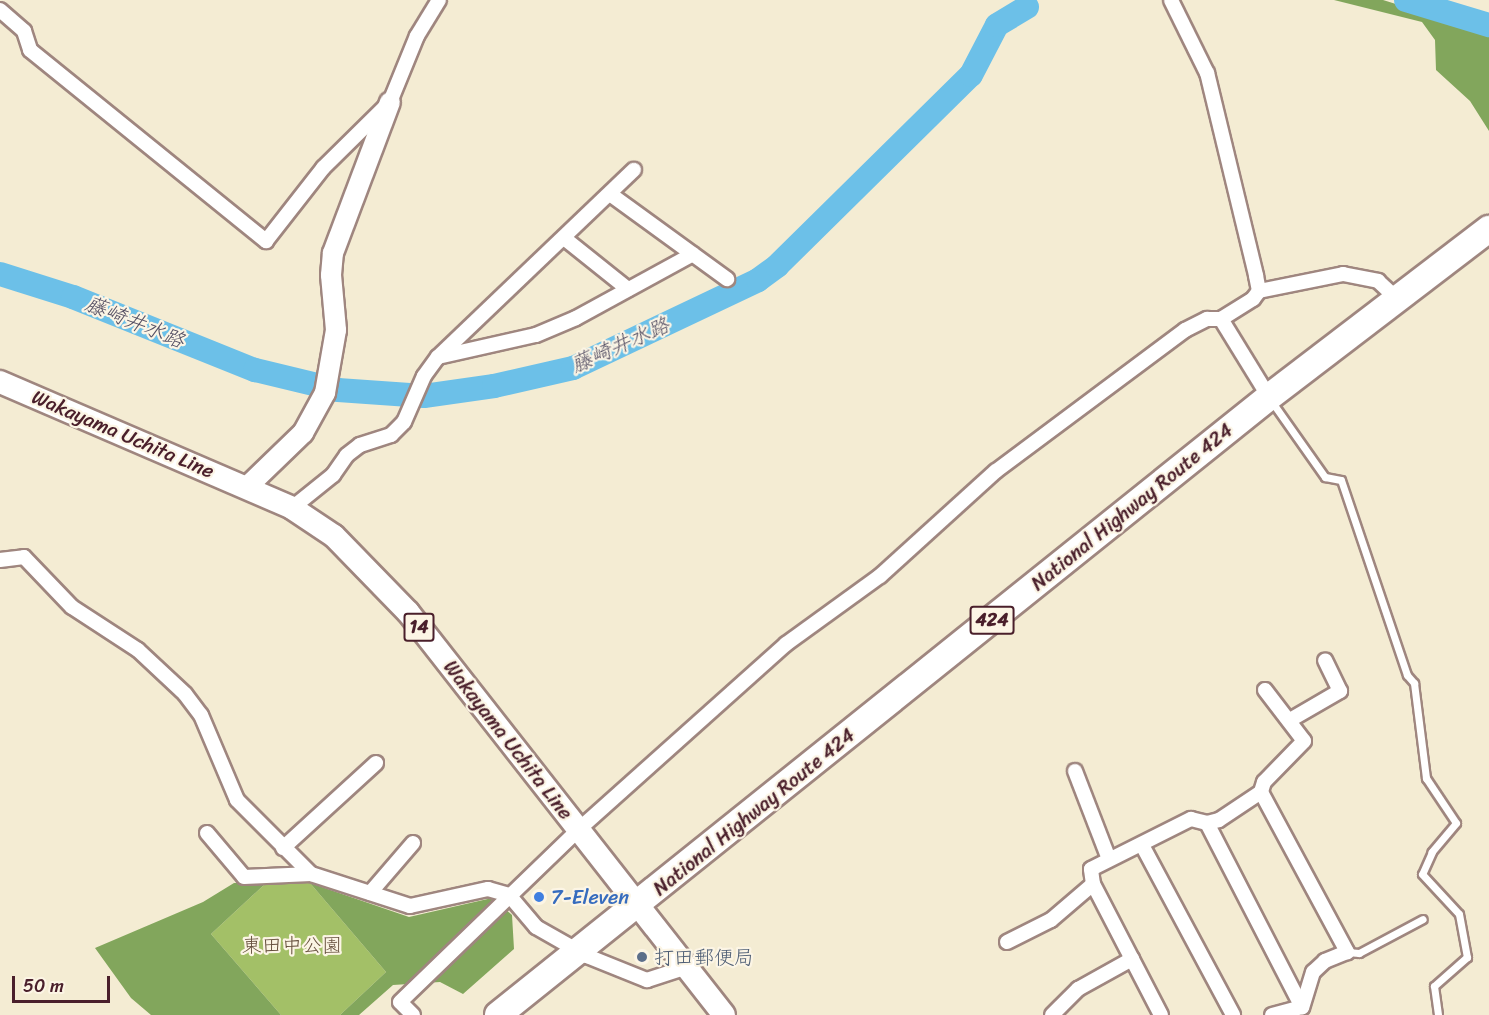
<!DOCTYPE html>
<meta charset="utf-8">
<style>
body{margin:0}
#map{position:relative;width:1489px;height:1015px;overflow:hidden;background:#f4ecd3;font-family:Sriracha,"Klee One",sans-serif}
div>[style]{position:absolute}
.green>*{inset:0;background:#a3c067}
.forest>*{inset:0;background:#82a65c}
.river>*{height:24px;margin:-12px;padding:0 12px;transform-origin:12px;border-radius:12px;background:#6cc0e8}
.roads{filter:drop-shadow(2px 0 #9f867f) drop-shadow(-2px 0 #9f867f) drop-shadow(0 2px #9f867f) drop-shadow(0 -2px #9f867f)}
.lane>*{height:7px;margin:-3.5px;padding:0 3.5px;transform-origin:3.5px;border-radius:3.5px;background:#fff}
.street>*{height:14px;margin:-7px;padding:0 7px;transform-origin:7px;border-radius:7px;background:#fff}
.secondary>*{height:20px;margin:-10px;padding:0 10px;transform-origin:10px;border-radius:10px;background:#fff}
.primary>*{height:22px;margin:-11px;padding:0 11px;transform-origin:11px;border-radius:11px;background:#fff}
.highway>*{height:26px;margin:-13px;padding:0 13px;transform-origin:13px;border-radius:13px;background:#fff}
.dots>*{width:16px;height:16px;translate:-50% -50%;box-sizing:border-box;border:3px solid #fcf5e5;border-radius:50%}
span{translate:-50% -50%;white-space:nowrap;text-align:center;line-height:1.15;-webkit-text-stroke:4.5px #fcf5e5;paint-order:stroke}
.shield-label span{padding:2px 4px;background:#fcf5e5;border:2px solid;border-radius:4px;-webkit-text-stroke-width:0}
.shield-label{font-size:18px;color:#4a1f2b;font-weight:700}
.street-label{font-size:20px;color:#4a1f2b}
.shop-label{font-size:20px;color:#366cbe}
.left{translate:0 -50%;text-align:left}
.park-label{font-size:20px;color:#654f3d}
.service-label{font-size:20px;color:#4e5e75}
.water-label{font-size:21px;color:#544f64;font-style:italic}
.scale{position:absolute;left:12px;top:976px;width:98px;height:27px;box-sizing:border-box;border:3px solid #4a1f2b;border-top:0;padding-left:8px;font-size:18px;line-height:21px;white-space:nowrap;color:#4a1f2b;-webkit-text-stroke:4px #fcf5e5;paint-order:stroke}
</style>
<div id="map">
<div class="green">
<i style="clip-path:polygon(266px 883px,310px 883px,386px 972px,340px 1015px,281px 1015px,211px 934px)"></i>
</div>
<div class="forest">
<i style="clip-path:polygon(1334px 0,1383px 0,1489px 33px,1489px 131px,1470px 101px,1436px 70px,1435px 40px,1422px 22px)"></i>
<i style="clip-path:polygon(234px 883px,266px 883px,211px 934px,281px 1015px,151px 1015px,131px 998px,95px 948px,203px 902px)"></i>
<i style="clip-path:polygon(310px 883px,409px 917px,492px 898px,512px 915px,514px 949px,463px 994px,440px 982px,393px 985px,359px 1015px,340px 1015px,386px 972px)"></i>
</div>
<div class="river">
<i style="left:1406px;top:0;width:87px;rotate:16.8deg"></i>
<i style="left:0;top:274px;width:77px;rotate:17.5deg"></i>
<i style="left:73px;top:297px;width:196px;rotate:21.9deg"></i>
<i style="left:255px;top:370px;width:85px;rotate:13.5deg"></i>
<i style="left:338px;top:390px;width:86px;rotate:4deg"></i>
<i style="left:424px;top:396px;width:71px;rotate:-8.1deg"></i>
<i style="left:494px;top:386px;width:81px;rotate:-12.8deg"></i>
<i style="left:573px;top:368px;width:205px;rotate:-25.4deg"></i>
<i style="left:758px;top:280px;width:24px;rotate:-36deg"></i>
<i style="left:777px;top:266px;width:272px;rotate:-44.6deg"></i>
<i style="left:971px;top:75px;width:56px;rotate:-62.5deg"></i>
<i style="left:997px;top:25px;width:35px;rotate:-31deg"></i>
</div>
<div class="roads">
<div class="lane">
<i style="left:1272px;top:402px;width:92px;rotate:54.8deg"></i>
<i style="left:1325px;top:477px;width:16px;rotate:11deg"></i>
<i style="left:1341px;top:480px;width:206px;rotate:71.3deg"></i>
<i style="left:1407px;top:675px;width:11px;rotate:49deg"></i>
<i style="left:1414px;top:683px;width:96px;rotate:82.8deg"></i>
<i style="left:1426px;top:778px;width:54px;rotate:56.3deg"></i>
<i style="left:1456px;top:823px;width:38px;rotate:130deg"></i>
<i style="left:1432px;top:852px;width:24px;rotate:114deg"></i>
<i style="left:1422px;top:874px;width:54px;rotate:47.2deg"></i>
<i style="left:1459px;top:914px;width:44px;rotate:79.5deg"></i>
<i style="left:1467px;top:957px;width:44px;rotate:138.7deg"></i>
<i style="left:1434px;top:986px;width:29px;rotate:82deg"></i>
<i style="left:1347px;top:952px;width:12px;rotate:5deg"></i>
<i style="left:1359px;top:953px;width:72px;rotate:-28deg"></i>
</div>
<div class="street">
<i style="left:0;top:10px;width:32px;rotate:41deg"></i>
<i style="left:24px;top:31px;width:20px;rotate:72deg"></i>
<i style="left:30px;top:50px;width:304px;rotate:39deg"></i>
<i style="left:266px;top:241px;width:93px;rotate:-52deg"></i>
<i style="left:323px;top:168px;width:94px;rotate:-44.6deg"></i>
<i style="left:390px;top:102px;width:71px;rotate:-67.8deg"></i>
<i style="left:417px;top:36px;width:42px;rotate:-58.6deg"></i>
<i style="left:610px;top:194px;width:145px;rotate:36deg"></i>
<i style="left:564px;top:238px;width:82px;rotate:38.6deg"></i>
<i style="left:1259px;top:291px;width:86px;rotate:-11.4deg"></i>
<i style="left:1343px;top:274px;width:36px;rotate:11deg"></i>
<i style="left:1378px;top:281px;width:25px;rotate:43deg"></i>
<i style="left:1221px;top:319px;width:92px;rotate:58.4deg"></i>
<i style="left:438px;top:357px;width:100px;rotate:-12.7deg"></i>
<i style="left:536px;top:335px;width:43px;rotate:-23deg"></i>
<i style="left:576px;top:318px;width:133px;rotate:-28.7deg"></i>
<i style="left:292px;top:508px;width:53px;rotate:-38.8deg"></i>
<i style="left:333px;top:475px;width:24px;rotate:-55deg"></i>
<i style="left:347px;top:455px;width:16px;rotate:-38deg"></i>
<i style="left:360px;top:445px;width:33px;rotate:-18deg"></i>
<i style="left:391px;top:435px;width:18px;rotate:-45deg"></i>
<i style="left:404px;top:422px;width:50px;rotate:-66.5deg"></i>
<i style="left:424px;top:376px;width:24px;rotate:-54deg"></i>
<i style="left:438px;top:357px;width:271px;rotate:-43.7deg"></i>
<i style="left:0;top:560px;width:24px;rotate:-7deg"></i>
<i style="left:24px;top:557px;width:69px;rotate:46.2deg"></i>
<i style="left:72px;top:607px;width:79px;rotate:33.1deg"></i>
<i style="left:138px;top:650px;width:64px;rotate:43.1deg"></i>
<i style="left:185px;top:694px;width:26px;rotate:53deg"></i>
<i style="left:201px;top:715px;width:92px;rotate:67deg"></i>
<i style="left:237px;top:800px;width:105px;rotate:45deg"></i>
<i style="left:311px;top:874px;width:104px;rotate:17.9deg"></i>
<i style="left:410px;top:906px;width:80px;rotate:-12.3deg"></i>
<i style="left:488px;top:889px;width:22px;rotate:16deg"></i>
<i style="left:509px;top:895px;width:42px;rotate:49.8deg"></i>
<i style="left:536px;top:927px;width:59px;rotate:29.6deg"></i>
<i style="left:587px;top:956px;width:65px;rotate:21.8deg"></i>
<i style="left:647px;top:980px;width:42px;rotate:-18deg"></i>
<i style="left:1265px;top:690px;width:64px;rotate:52.6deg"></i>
<i style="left:1304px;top:741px;width:57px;rotate:134.3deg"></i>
<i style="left:1264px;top:782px;width:10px;rotate:107deg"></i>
<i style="left:1261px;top:792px;width:182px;rotate:61.7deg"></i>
<i style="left:1347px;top:952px;width:24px;rotate:158deg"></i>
<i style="left:1325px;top:961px;width:16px;rotate:137deg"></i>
<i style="left:1313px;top:972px;width:37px;rotate:107deg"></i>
<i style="left:1290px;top:720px;width:58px;rotate:-30.1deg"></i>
<i style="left:1340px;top:691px;width:34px;rotate:-116deg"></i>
<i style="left:1075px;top:771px;width:94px;rotate:68.9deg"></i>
<i style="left:1207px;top:823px;width:12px;rotate:-14deg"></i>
<i style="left:1219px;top:820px;width:50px;rotate:-33.7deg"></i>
<i style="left:207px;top:833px;width:57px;rotate:49.9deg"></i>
<i style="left:244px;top:877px;width:67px;rotate:-2.6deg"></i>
<i style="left:1142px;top:845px;width:193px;rotate:61.8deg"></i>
<i style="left:283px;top:848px;width:126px;rotate:-42.4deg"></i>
<i style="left:370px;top:893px;width:66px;rotate:-49.3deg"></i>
<i style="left:1007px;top:942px;width:49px;rotate:-26.6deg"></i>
<i style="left:1051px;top:920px;width:55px;rotate:-40.6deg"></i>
<i style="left:413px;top:1015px;width:18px;rotate:-135deg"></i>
<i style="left:400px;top:1002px;width:248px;rotate:-44deg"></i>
<i style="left:578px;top:830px;width:279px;rotate:-41.8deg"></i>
<i style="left:786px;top:644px;width:116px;rotate:-35.9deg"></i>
<i style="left:880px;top:576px;width:156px;rotate:-42.2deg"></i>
<i style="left:996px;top:471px;width:236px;rotate:-36.7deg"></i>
<i style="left:1185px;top:330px;width:25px;rotate:-27deg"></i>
<i style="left:1207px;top:319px;width:14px"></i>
<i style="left:1221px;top:319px;width:38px;rotate:-32deg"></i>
<i style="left:1253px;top:299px;width:10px;rotate:-53deg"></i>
<i style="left:1259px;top:291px;width:16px;rotate:-101deg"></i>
<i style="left:1256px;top:275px;width:208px;rotate:-103.6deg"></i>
<i style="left:1207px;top:73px;width:81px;rotate:-116.3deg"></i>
<i style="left:1052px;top:1015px;width:37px;rotate:-45deg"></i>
<i style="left:1078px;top:989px;width:62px;rotate:-29.1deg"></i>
<i style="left:1161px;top:1015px;width:148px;rotate:-117.4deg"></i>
<i style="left:1093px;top:884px;width:15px;rotate:-98deg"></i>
<i style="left:1091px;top:869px;width:112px;rotate:-26.6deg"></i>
<i style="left:1191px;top:819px;width:16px;rotate:14deg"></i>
<i style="left:1207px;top:823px;width:207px;rotate:62.7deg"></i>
<i style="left:1302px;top:1007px;width:31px;rotate:165deg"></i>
</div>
<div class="secondary">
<i style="left:247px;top:487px;width:78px;rotate:-44deg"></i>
<i style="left:303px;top:433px;width:46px;rotate:-61.2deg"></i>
<i style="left:325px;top:393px;width:64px;rotate:-80.1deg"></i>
<i style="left:336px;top:330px;width:55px;rotate:-95.2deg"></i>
<i style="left:331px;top:275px;width:22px;rotate:-85deg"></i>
<i style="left:333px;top:253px;width:161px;rotate:-69.3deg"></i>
</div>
<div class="primary">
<i style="left:0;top:382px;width:318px;rotate:23.3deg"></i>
<i style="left:292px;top:508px;width:50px;rotate:33.7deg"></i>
<i style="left:334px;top:536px;width:106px;rotate:45.8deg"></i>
<i style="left:408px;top:612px;width:512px;rotate:51.9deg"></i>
</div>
<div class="highway">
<i style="left:498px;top:1015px;width:988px;rotate:-38.71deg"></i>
<i style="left:1269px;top:397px;width:277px;rotate:-37.4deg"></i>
</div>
</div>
<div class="dots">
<i style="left:539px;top:897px;background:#3f7fe0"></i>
<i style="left:642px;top:957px;background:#5c6f8a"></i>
</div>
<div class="shield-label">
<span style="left:992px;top:620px">424</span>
<span style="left:419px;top:627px">14</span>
</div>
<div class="street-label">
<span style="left:123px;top:434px;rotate:23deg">Wakayama Uchita Line</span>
<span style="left:1132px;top:507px;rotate:-39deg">National Highway Route 424</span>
<span style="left:508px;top:740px;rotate:52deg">Wakayama Uchita Line</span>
<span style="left:754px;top:812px;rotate:-39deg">National Highway Route 424</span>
</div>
<div class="shop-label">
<span class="left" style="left:551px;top:897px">7-Eleven</span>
</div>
<div class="park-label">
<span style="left:292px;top:945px">東田中公園</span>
</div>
<div class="service-label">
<span class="left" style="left:654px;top:957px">打田郵便局</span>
</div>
<div class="water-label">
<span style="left:135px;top:322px;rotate:22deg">藤崎井水路</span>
<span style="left:620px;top:345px;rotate:-24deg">藤崎井水路</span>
</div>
<div class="scale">50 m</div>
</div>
